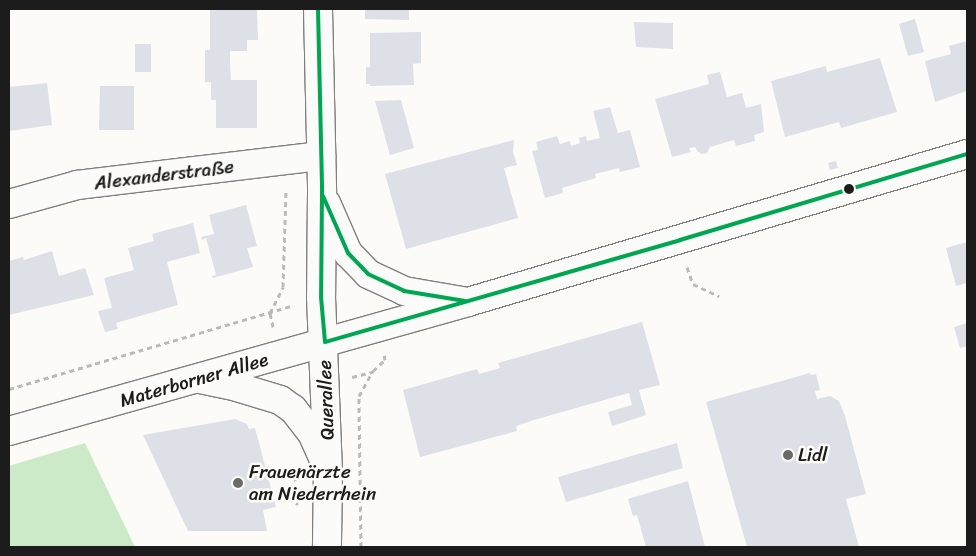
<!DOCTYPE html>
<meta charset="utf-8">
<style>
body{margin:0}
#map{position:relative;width:976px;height:556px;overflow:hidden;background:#fcfbf8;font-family:Sriracha,sans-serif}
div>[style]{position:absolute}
.green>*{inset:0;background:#cceac8}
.building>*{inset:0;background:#dee0e8}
.path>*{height:3px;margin-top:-1.5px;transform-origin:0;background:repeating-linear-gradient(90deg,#bbbab8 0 5px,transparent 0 9px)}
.roads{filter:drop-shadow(1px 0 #81807f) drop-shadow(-1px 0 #81807f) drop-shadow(0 1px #81807f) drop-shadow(0 -1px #81807f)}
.minor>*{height:28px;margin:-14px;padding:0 14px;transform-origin:14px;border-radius:14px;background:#fbfbf9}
.tertiary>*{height:28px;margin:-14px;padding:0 14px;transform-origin:14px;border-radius:14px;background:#fbfbf9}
.secondary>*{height:28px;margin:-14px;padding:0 14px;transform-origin:14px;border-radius:14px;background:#fbfbf9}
.bus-1>*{height:4px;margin:-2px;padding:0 2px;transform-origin:2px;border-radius:2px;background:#00a651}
.dots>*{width:14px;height:14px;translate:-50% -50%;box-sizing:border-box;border:2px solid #fdfcf7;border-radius:50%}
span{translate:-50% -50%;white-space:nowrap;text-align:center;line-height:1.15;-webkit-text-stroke:5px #fdfcf7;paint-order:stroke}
.street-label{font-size:19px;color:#1c1c1c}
.poi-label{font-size:19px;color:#1c1c1c}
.left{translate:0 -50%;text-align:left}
.frame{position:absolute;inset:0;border:10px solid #1c1c1c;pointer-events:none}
</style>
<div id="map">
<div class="green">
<i style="clip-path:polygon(85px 443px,135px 547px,9px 547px,9px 466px)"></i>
</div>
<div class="building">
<i style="clip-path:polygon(210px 9px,257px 9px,258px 40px,247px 40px,247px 51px,230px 51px,230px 63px,231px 80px,257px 80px,257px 128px,216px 128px,216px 100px,211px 100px,211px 82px,205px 82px,205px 50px,210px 50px)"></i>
<i style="clip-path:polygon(365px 9px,409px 9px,409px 20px,365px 19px)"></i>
<i style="clip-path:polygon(915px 19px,924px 52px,908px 56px,899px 24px)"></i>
<i style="clip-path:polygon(634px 22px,673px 23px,673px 49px,636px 47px)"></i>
<i style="clip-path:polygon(421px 32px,421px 63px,413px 64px,414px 85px,370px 86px,370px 84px,366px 84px,366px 67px,370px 67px,370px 33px)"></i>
<i style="clip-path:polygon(967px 41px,967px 91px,935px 102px,925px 61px,951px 54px,949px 46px)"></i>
<i style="clip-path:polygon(135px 44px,151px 44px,151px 72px,135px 72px)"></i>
<i style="clip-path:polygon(880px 58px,897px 112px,841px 128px,839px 122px,785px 137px,771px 81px,826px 66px,827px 72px)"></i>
<i style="clip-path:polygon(720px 72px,727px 97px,742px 93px,746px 108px,761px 104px,764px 132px,754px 135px,755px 141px,736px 146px,734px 140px,710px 147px,707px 153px,702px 154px,697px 151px,695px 147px,689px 148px,691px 152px,672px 157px,655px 99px,709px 84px,707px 75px)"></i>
<i style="clip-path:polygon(47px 83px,52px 125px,9px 131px,9px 87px)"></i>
<i style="clip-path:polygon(100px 86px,134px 86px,134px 130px,99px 130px)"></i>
<i style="clip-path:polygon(401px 100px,414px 148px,390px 155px,375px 101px)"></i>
<i style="clip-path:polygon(610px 107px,618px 133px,630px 130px,640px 167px,620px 172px,619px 168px,595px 174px,596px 178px,562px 188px,563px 193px,545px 198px,532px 151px,538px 150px,536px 142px,557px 136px,560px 144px,570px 141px,571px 146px,580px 143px,579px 138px,586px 136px,587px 141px,600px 138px,593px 111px)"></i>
<i style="clip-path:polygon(514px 140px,513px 152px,517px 165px,504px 168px,518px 218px,406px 249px,385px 174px)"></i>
<i style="clip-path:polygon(836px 161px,838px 168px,830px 170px,828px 163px)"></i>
<i style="clip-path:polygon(246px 205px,257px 246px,247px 248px,253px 267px,213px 278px,212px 276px,216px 275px,206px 238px,202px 240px,201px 237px,214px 234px,209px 215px)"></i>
<i style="clip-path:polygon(193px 223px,200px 253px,167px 262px,178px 305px,116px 323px,118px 329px,105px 332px,98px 311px,112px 308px,104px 278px,134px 270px,128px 248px,154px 241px,152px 234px)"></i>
<i style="clip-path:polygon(967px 242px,967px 283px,956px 286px,946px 248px)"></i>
<i style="clip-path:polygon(52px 251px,59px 276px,85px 268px,94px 295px,9px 315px,9px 261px,23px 257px,24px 260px)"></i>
<i style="clip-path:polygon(642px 322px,660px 385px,639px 390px,646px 415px,612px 426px,608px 412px,632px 405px,629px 393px,534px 420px,516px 426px,517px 431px,420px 457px,403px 390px,477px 369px,479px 374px,500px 368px,498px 363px)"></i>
<i style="clip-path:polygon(967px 323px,967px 346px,960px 348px,954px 327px)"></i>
<i style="clip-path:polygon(810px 373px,811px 375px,816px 374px,820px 390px,815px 391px,817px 399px,830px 396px,839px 401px,845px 416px,866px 494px,846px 499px,859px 547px,747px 547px,706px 402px)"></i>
<i style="clip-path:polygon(235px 419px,247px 424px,249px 429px,255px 428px,276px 507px,263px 510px,267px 531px,188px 531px,143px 435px)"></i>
<i style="clip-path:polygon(677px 443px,683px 468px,566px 502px,558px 477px)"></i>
<i style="clip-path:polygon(688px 481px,705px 547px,646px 547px,637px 515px,633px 516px,628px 499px)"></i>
</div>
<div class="path">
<i style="left:687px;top:267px;width:18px;rotate:71deg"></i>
<i style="left:693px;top:284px;width:29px;rotate:25deg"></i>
<i style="left:273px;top:327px;width:14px;rotate:-102deg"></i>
<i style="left:270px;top:313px;width:29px;rotate:-63deg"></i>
<i style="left:283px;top:287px;width:98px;rotate:-88.2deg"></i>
<i style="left:352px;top:377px;width:21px;rotate:-14deg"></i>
<i style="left:9px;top:389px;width:297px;rotate:-16.4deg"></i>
<i style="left:295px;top:467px;width:38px;rotate:87deg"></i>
<i style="left:361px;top:547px;width:151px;rotate:-90.8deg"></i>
<i style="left:359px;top:396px;width:29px;rotate:-61deg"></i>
<i style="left:373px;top:371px;width:16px;rotate:-43deg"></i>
<i style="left:385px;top:360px;width:6px;rotate:-99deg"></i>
</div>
<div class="roads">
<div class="minor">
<i style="left:9px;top:204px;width:71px;rotate:-15.6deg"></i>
<i style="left:77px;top:185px;width:246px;rotate:-6.8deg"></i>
</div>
<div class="tertiary">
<i style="left:318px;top:9px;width:183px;rotate:88.7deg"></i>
<i style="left:322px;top:192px;width:105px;rotate:90.5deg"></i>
<i style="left:321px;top:297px;width:174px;rotate:87.7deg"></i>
<i style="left:328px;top:471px;width:76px;rotate:90.8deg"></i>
<i style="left:326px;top:203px;width:55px;rotate:66.3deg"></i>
<i style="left:348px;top:253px;width:29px;rotate:46deg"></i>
<i style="left:368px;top:274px;width:40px;rotate:25deg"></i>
<i style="left:404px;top:291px;width:65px;rotate:9.8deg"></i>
<i style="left:200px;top:379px;width:38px;rotate:12deg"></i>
<i style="left:237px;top:387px;width:45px;rotate:16.8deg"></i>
<i style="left:280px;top:400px;width:16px;rotate:35deg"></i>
<i style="left:293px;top:409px;width:31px;rotate:52deg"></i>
<i style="left:312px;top:433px;width:30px;rotate:66deg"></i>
</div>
<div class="secondary">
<i style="left:9px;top:431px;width:477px;rotate:-15.7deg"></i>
<i style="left:468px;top:302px;width:520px;rotate:-16.52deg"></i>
</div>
</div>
<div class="bus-1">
<i style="left:318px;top:9px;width:183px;rotate:88.7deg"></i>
<i style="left:322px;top:192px;width:105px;rotate:90.5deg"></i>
<i style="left:321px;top:297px;width:45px;rotate:84.9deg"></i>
<i style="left:325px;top:342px;width:369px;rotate:-16deg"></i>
<i style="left:680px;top:240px;width:300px;rotate:-16.7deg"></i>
<i style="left:323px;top:196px;width:62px;rotate:66.3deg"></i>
<i style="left:348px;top:253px;width:29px;rotate:46deg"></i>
<i style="left:368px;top:274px;width:40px;rotate:25deg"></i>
<i style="left:404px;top:291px;width:62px;rotate:9.3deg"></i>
</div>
<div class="dots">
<i style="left:849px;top:189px;background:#1c1c1c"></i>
<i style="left:788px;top:455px;background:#6a6a69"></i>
<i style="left:238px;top:483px;background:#6a6a69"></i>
</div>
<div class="street-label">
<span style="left:164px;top:175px;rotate:-7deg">Alexanderstraße</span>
<span style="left:194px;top:380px;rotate:-16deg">Materborner Allee</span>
<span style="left:326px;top:400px;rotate:-92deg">Querallee</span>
</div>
<div class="poi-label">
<span class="left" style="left:798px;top:455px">Lidl</span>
<span class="left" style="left:249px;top:483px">Frauenärzte<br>am Niederrhein</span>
</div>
<div class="frame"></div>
</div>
